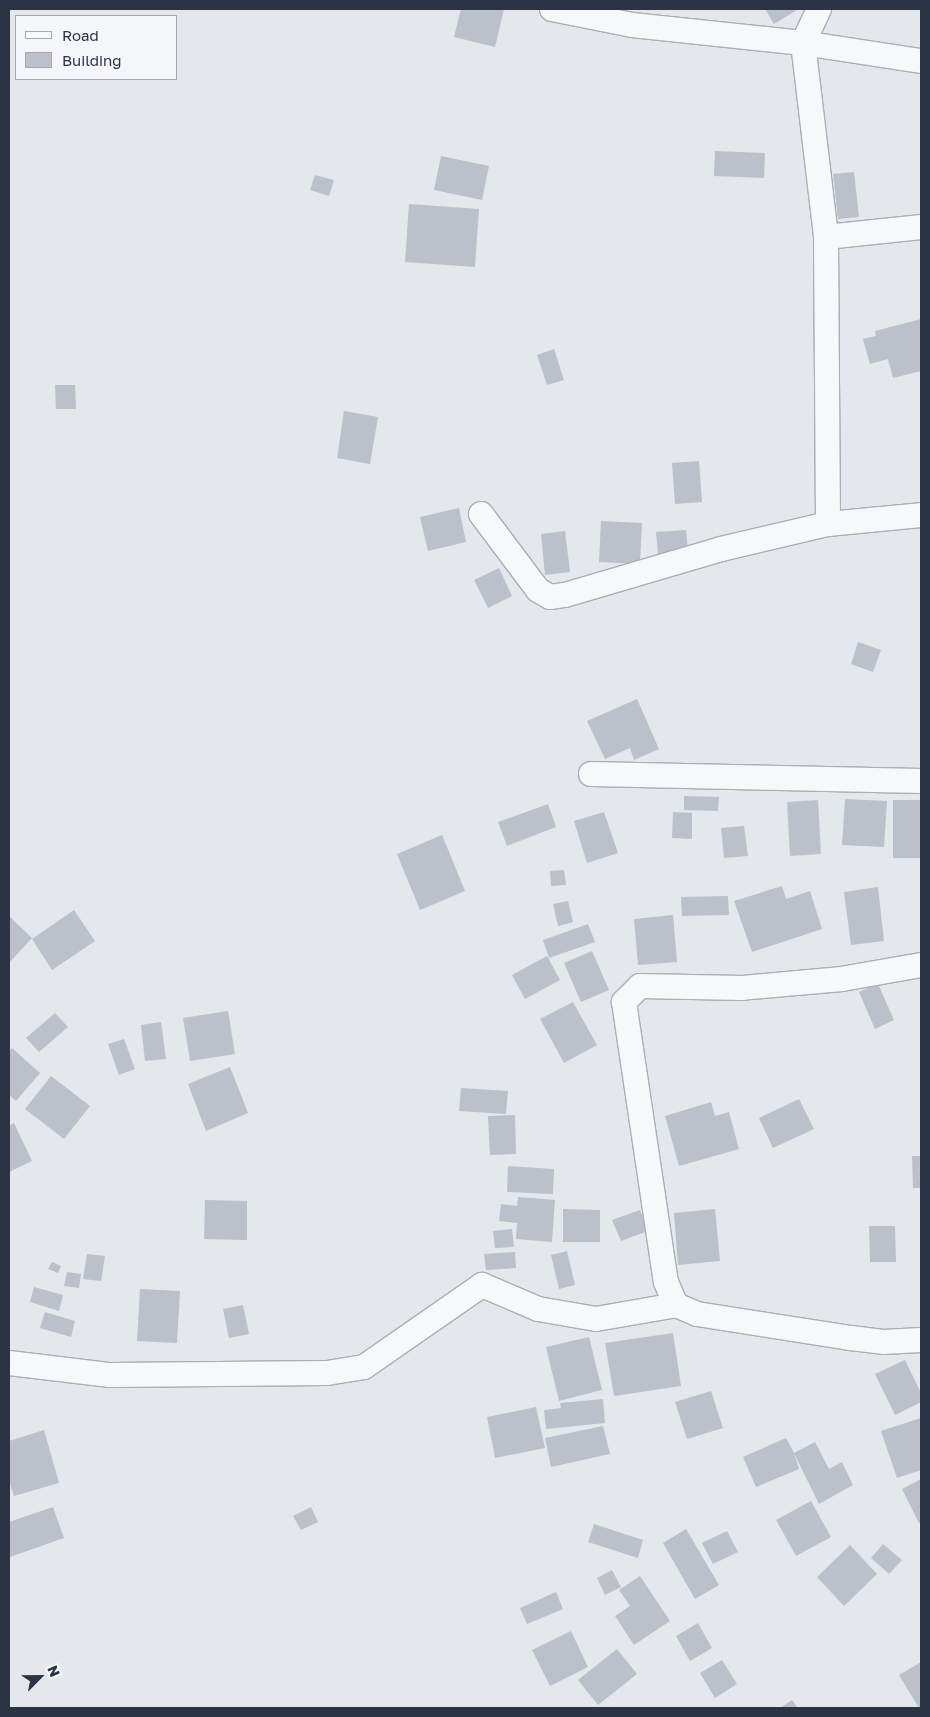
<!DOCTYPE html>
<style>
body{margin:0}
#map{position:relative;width:930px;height:1717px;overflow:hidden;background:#e4e7ec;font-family:"Golos Text",sans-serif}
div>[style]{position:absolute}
.building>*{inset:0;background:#bbc0ca}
.roads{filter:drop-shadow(1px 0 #a9aeb7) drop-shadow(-1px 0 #a9aeb7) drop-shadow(0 1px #a9aeb7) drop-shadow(0 -1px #a9aeb7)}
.minor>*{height:24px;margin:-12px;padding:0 12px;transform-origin:12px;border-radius:12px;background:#f7f8fa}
span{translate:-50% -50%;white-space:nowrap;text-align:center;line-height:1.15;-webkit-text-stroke:4px #f4f6f9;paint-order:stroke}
.frame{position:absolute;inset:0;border:10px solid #2b3445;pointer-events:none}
.legend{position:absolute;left:15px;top:15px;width:162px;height:65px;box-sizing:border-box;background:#f4f6f9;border:1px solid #a4a8b1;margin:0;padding:6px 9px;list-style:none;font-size:15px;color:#2b3445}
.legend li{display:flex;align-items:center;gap:10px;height:25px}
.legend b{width:25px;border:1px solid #a4a8b1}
.north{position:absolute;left:15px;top:1652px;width:50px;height:50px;-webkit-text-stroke:4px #f4f6f9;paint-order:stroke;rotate:67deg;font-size:14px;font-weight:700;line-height:20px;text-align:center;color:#2b3445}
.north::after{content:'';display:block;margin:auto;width:18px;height:22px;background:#2b3445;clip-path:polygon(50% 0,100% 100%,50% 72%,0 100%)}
</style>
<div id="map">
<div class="building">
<i style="clip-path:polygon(461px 9px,504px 9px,495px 47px,454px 37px)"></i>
<i style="clip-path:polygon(765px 9px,796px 9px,797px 10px,774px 24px)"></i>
<i style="clip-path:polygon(715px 151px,765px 153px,764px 178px,714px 176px)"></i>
<i style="clip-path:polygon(441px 156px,489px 166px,482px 200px,434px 190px)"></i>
<i style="clip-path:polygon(854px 172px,859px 217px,838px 219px,833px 174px)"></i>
<i style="clip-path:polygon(315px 175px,334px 180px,329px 196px,310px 190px)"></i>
<i style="clip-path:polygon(409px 204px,479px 209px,475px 267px,405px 262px)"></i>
<i style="clip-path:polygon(921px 319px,921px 371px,893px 378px,888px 359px,870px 364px,863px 339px,876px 336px,875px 331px)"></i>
<i style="clip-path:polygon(554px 349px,564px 380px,547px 385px,537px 355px)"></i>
<i style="clip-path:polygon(55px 385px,75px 385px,76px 409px,56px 409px)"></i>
<i style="clip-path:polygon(344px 411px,378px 417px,370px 464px,337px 458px)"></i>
<i style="clip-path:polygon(699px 461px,702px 502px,675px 504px,672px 463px)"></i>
<i style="clip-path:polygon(459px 508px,466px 542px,428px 551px,420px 517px)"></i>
<i style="clip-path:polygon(601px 521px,642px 523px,640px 564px,599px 562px)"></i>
<i style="clip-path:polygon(686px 530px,688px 551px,658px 554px,656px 532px)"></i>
<i style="clip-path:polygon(565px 531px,570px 572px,545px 575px,541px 534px)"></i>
<i style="clip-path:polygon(499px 568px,512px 596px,488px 608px,474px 580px)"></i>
<i style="clip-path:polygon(858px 642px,881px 650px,873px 672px,851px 664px)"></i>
<i style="clip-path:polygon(637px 699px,659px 749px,634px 760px,630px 748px,605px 759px,587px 721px)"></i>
<i style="clip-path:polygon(684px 796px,719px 797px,718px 811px,684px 810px)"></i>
<i style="clip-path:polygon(845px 799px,887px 801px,884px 847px,842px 845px)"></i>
<i style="clip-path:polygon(818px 800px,821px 854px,790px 856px,787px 802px)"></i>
<i style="clip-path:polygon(893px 800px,921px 800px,921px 858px,893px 858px)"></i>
<i style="clip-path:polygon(548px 804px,556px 827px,507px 846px,498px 822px)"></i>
<i style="clip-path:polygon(604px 812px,618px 853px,587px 863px,574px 821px)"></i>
<i style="clip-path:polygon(673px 812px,692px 813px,692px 839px,672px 838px)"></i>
<i style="clip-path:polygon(744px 826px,748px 856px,724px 858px,721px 828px)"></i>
<i style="clip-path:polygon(442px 835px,465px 891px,420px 910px,397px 854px)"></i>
<i style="clip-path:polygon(564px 870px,566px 885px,551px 886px,550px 871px)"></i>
<i style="clip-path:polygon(782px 886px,786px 899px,810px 891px,822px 929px,752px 952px,734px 901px)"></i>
<i style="clip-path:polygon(878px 887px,884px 941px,851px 945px,844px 892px)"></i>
<i style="clip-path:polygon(728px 896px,729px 915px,682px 916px,681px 897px)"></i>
<i style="clip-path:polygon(568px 901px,573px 922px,558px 926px,553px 904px)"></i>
<i style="clip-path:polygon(74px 910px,95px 941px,52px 970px,32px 939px)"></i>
<i style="clip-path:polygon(673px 915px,677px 962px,638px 965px,634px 919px)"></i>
<i style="clip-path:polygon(9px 916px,32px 938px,9px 963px)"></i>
<i style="clip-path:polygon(588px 924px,595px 942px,549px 958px,543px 940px)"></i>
<i style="clip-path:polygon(592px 951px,609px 990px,581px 1002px,564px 963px)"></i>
<i style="clip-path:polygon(547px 956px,560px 980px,525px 999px,512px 975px)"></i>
<i style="clip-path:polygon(878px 984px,894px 1020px,875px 1029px,859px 992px)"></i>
<i style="clip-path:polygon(573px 1002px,597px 1045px,564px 1063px,540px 1019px)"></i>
<i style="clip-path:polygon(228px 1011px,235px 1054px,190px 1061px,183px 1018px)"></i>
<i style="clip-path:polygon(55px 1013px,68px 1027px,39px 1052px,26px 1038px)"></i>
<i style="clip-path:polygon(161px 1022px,166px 1059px,145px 1061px,141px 1025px)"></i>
<i style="clip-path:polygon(124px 1039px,135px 1069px,119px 1075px,108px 1044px)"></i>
<i style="clip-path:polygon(12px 1048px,40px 1073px,16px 1101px,9px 1095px,9px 1052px)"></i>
<i style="clip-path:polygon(230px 1067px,248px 1113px,206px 1131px,188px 1084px)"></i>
<i style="clip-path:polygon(51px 1076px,90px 1106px,64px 1139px,25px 1109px)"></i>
<i style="clip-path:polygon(461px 1088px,508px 1091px,506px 1114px,459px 1111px)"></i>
<i style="clip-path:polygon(799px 1099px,814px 1129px,773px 1148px,759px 1118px)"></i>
<i style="clip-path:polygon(711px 1102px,715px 1116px,729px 1112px,739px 1149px,679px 1166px,665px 1116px)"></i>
<i style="clip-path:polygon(515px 1115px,516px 1154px,490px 1155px,488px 1116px)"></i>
<i style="clip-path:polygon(14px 1123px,32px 1161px,9px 1172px,9px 1126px)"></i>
<i style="clip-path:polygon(912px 1156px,921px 1156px,921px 1188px,913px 1188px)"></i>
<i style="clip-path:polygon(508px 1166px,554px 1169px,553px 1194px,507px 1192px)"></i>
<i style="clip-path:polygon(518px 1197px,555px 1200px,552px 1242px,516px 1239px,517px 1223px,499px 1221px,501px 1204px,517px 1206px)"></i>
<i style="clip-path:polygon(205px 1200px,247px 1201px,247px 1240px,204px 1239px)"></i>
<i style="clip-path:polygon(563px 1209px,600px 1210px,600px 1242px,563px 1242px)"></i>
<i style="clip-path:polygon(715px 1209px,720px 1261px,678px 1265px,674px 1213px)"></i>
<i style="clip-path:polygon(640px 1210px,648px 1231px,621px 1241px,612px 1220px)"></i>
<i style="clip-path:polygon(869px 1226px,895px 1226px,896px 1262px,870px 1262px)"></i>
<i style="clip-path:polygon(512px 1229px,514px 1247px,495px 1248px,493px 1231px)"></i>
<i style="clip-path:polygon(567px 1251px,575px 1285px,559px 1289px,551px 1255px)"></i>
<i style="clip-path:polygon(515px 1252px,516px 1268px,486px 1270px,484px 1254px)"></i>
<i style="clip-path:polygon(87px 1254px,105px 1256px,101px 1281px,83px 1279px)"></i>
<i style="clip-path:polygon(52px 1262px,61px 1266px,58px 1273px,48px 1269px)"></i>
<i style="clip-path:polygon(67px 1272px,81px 1274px,79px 1288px,64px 1286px)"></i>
<i style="clip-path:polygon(34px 1287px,63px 1295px,59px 1311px,30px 1302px)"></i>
<i style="clip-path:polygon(140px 1289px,180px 1291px,177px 1343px,137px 1341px)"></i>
<i style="clip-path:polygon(243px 1305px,249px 1334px,229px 1338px,223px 1309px)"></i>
<i style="clip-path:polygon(45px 1312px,75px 1321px,71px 1337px,40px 1328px)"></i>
<i style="clip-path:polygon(673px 1333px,681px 1386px,614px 1396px,605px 1343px)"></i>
<i style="clip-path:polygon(589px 1337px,602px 1390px,559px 1401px,546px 1347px)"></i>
<i style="clip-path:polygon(905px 1360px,921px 1393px,921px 1402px,895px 1415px,875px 1374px)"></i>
<i style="clip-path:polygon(711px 1391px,723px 1428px,687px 1439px,675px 1402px)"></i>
<i style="clip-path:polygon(603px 1399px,605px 1423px,546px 1429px,544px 1410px,561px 1408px,560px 1403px)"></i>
<i style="clip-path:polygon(536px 1407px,545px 1448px,495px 1458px,487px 1417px)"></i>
<i style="clip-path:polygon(921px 1418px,921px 1470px,897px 1478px,881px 1431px)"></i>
<i style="clip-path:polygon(603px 1426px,610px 1454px,551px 1467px,545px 1438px)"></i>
<i style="clip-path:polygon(44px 1430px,59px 1483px,14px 1496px,9px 1480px,9px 1441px)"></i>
<i style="clip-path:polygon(786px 1438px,794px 1453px,815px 1442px,829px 1469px,842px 1462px,853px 1485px,819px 1504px,794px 1453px,799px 1469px,756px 1487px,743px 1457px)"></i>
<i style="clip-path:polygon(921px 1479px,921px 1522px,919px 1523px,902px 1489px)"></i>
<i style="clip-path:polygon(811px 1501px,831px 1537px,796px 1556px,776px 1520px)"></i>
<i style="clip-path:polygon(53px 1507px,64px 1538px,10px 1557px,9px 1522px)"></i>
<i style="clip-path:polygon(311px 1507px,318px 1522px,301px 1530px,293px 1516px)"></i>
<i style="clip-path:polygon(594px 1524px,643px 1540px,638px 1558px,588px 1542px)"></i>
<i style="clip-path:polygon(686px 1529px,719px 1585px,695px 1599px,663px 1543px)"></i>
<i style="clip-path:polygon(727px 1531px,738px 1552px,713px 1564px,702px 1543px)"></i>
<i style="clip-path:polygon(883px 1544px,902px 1560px,889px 1574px,871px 1558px)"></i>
<i style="clip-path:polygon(850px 1545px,877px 1574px,844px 1606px,817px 1577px)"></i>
<i style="clip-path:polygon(612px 1570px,621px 1587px,605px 1595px,597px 1578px)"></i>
<i style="clip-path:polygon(640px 1576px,670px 1621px,634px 1645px,615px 1616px,630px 1606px,619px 1590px)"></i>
<i style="clip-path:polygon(556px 1592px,563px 1609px,527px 1624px,520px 1608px)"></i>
<i style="clip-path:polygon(698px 1623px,712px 1648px,690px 1661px,676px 1636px)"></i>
<i style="clip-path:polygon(571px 1631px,588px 1667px,550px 1686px,532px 1650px)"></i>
<i style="clip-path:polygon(617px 1649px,637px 1674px,598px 1705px,578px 1680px)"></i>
<i style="clip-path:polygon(722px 1660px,737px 1684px,715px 1698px,700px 1673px)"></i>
<i style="clip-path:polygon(921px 1662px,921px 1708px,919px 1708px,899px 1675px)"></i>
<i style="clip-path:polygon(792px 1700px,798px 1708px,780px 1708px)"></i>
</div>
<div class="roads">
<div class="minor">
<i style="left:552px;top:9px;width:82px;rotate:11.3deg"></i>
<i style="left:632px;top:25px;width:172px;rotate:6deg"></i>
<i style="left:803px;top:43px;width:119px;rotate:8.7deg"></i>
<i style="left:819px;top:9px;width:38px;rotate:115deg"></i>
<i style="left:803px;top:43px;width:195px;rotate:83.2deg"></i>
<i style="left:826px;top:237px;width:287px;rotate:89.6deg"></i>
<i style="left:826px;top:237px;width:96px;rotate:-6deg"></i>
<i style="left:481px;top:514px;width:95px;rotate:53.1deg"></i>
<i style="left:538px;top:590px;width:14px;rotate:30deg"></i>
<i style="left:550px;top:597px;width:15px;rotate:-8deg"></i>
<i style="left:565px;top:595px;width:163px;rotate:-16.4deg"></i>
<i style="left:721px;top:549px;width:110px;rotate:-13.2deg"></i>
<i style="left:828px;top:524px;width:93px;rotate:-5.5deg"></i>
<i style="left:591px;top:774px;width:330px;rotate:1.2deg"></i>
<i style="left:921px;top:965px;width:80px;rotate:170deg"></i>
<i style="left:842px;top:979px;width:100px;rotate:174.9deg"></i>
<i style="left:742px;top:988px;width:102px;rotate:-178.9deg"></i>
<i style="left:640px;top:986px;width:23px;rotate:135deg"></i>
<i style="left:624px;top:1002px;width:283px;rotate:81.5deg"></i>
<i style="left:666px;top:1282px;width:25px;rotate:67deg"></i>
<i style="left:676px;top:1305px;width:23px;rotate:23deg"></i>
<i style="left:697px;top:1314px;width:156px;rotate:8.9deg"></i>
<i style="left:851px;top:1338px;width:32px;rotate:7deg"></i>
<i style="left:883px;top:1342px;width:38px;rotate:-3deg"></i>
<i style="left:9px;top:1363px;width:102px;rotate:6.8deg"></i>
<i style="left:110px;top:1375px;width:217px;rotate:-0.5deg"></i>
<i style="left:327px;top:1373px;width:37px;rotate:-9deg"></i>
<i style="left:364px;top:1367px;width:144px;rotate:-34.8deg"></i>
<i style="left:482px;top:1285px;width:61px;rotate:23.2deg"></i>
<i style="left:538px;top:1309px;width:59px;rotate:9.8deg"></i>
<i style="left:596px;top:1319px;width:81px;rotate:-9.9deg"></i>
</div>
</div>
<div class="frame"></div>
<ul class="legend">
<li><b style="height:6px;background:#f7f8fa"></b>Road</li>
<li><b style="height:14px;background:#bbc0ca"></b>Building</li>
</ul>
<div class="north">N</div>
</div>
